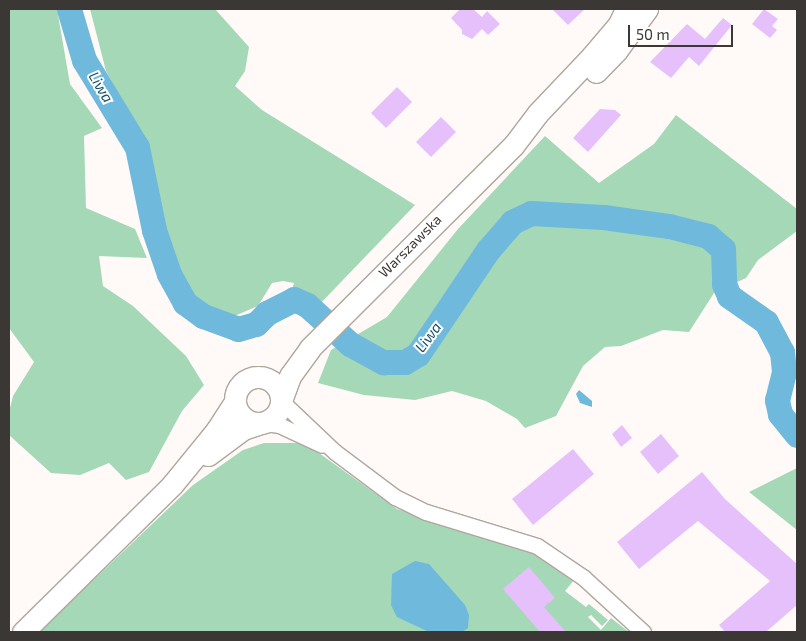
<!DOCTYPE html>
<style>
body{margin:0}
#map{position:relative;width:806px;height:641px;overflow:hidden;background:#fffaf7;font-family:"Exo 2",sans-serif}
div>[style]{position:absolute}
.green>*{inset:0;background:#a5d8b6}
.water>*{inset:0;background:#6fb9dc}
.river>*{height:25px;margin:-12.5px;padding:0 12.5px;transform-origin:12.5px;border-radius:12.5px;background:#6fb9dc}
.building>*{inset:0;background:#e6c0fb}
.roads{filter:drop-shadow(1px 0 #b0a69e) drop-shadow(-1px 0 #b0a69e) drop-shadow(0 1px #b0a69e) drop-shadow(0 -1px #b0a69e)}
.street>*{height:15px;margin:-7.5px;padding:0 7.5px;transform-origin:7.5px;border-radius:7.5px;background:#fff}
.secondary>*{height:21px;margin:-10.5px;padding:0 10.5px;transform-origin:10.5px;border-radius:10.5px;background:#fff}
.secondary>.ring{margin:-10.5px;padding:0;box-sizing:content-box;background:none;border:21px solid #fff;border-radius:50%}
span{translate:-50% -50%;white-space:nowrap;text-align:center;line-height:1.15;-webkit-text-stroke:4px #fff;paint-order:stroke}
.street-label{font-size:14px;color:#3b3734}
.water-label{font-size:15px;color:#135068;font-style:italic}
.frame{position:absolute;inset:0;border:10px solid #3b3734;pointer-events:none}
.scale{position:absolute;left:628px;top:25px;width:105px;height:22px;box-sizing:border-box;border:2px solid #3b3734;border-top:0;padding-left:6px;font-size:15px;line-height:18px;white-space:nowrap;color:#3b3734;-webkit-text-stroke:4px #fff;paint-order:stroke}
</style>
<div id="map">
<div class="green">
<i style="clip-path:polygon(9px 9px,57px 9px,70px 84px,102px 128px,84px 136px,86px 208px,135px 229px,147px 258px,99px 256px,103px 286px,133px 306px,186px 356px,204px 385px,182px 411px,149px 472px,126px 480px,109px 463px,80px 475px,51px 473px,9px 435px,9px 412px,13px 396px,34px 362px,9px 328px)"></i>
<i style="clip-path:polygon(90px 9px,215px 9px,249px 47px,245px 71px,235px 86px,262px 110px,415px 205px,317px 307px,291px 293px,294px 283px,283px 281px,272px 283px,258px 306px,230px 318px,192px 300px,170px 260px,147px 172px,146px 147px,106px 71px)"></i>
<i style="clip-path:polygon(676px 115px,797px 209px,797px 231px,758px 260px,746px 278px,714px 293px,689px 332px,663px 330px,621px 346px,605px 347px,583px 366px,556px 416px,525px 428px,517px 419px,486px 401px,452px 391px,415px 400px,364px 395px,318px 383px,331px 350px,387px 317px,458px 229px,545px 136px,599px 183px,654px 144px)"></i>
<i style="clip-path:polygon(264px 443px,305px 443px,397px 509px,530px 549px,575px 579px,565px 591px,586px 607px,589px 604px,608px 620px,602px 626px,591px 615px,588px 617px,601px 630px,611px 618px,629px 632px,39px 632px,193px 485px,243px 450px)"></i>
<i style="clip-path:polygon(797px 468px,797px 530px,749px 492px)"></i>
</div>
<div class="water">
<i style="clip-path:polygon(579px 390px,592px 401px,592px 407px,580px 403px,576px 394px)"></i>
<i style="clip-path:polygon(415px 561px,429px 564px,465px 605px,469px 615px,468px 628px,462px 632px,429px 632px,397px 617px,391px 605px,392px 574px)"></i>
</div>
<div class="river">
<i style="left:69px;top:9px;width:53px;rotate:73.6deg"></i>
<i style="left:84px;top:60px;width:102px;rotate:58.7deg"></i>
<i style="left:137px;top:147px;width:85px;rotate:78.4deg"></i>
<i style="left:154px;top:230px;width:46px;rotate:71.2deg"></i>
<i style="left:169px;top:274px;width:33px;rotate:61deg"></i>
<i style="left:185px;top:303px;width:22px;rotate:36deg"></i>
<i style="left:203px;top:316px;width:37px;rotate:20deg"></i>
<i style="left:238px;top:329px;width:19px;rotate:-16deg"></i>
<i style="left:256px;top:324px;width:16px;rotate:-45deg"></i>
<i style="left:267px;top:313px;width:30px;rotate:-27deg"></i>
<i style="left:294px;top:299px;width:14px;rotate:25deg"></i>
<i style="left:307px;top:305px;width:58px;rotate:42.2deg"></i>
<i style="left:350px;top:344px;width:38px;rotate:29deg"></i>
<i style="left:383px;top:362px;width:22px"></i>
<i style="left:405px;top:362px;width:15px;rotate:-32deg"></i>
<i style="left:418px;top:354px;width:125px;rotate:-56.1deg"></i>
<i style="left:488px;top:250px;width:37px;rotate:-49deg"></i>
<i style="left:512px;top:222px;width:21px;rotate:-25deg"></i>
<i style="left:531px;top:213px;width:72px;rotate:3.2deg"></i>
<i style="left:603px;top:217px;width:67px;rotate:7.8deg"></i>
<i style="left:669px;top:226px;width:40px;rotate:14.4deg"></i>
<i style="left:708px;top:236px;width:20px;rotate:41deg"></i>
<i style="left:723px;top:249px;width:35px;rotate:88deg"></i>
<i style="left:724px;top:284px;width:13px;rotate:67deg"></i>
<i style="left:729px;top:296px;width:45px;rotate:35.1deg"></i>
<i style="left:766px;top:322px;width:34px;rotate:62deg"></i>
<i style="left:782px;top:352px;width:20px;rotate:84deg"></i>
<i style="left:784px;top:372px;width:29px;rotate:104deg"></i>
<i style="left:777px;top:400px;width:14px;rotate:78deg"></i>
<i style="left:780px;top:414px;width:27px;rotate:51deg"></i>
</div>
<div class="building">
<i style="clip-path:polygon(460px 9px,473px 9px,482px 17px,487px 11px,500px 24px,488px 35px,482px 29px,472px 39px,462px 34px,462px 30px,451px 18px)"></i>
<i style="clip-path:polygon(552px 9px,585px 9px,568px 25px)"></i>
<i style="clip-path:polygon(764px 9px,778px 19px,772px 26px,777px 30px,770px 38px,752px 24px)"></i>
<i style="clip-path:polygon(723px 18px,732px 25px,699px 66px,689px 57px,671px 78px,650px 62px,687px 24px,705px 39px)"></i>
<i style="clip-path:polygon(397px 87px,412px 102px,386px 128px,371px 113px)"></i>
<i style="clip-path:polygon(600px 109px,615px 110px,621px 115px,588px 152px,573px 138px)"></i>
<i style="clip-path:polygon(441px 117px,456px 132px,431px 157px,416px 142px)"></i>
<i style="clip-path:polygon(622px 425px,632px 438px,621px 447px,612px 434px)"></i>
<i style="clip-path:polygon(661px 434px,679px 456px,658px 474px,640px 452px)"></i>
<i style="clip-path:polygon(573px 449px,594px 474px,533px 525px,512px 499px)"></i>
<i style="clip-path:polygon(702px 472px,725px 499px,797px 564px,797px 605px,766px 632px,725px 632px,719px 625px,770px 581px,698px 521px,639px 569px,617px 542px)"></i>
<i style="clip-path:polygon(529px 567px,555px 598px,544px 607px,566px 632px,540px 632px,503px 589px)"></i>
</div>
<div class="roads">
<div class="street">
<i style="left:281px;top:401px;width:74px;rotate:43.4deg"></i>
<i style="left:335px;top:452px;width:75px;rotate:36.9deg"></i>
<i style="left:395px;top:497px;width:34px;rotate:26deg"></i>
<i style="left:426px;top:512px;width:116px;rotate:17deg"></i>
<i style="left:537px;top:546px;width:57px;rotate:34.2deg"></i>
<i style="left:584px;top:578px;width:80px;rotate:42.5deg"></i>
<i style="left:261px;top:423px;width:18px;rotate:6deg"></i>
<i style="left:279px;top:425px;width:47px;rotate:24.9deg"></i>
</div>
<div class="secondary">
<i style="left:596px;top:72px;width:30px;rotate:-46deg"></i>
<i style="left:617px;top:50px;width:51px;rotate:-53.8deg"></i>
<i class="ring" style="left:235px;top:377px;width:25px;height:25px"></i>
<i style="left:281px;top:401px;width:27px;rotate:-70deg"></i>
<i style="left:290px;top:376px;width:34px;rotate:-54deg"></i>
<i style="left:310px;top:348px;width:286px;rotate:-44.9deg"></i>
<i style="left:513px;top:146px;width:41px;rotate:-52.9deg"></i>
<i style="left:538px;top:113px;width:79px;rotate:-46.5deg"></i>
<i style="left:592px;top:56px;width:42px;rotate:-49.8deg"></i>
<i style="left:619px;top:24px;width:17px;rotate:-65deg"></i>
<i style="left:208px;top:455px;width:44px;rotate:-36.6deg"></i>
<i style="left:243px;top:429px;width:19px;rotate:-18deg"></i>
<i style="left:23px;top:632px;width:209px;rotate:-44.6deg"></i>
<i style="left:172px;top:485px;width:70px;rotate:-50.8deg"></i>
<i style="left:216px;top:431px;width:33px;rotate:-57deg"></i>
</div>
</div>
<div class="street-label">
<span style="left:410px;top:246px;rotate:-45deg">Warszawska</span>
</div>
<div class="water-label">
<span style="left:101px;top:87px;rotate:59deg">Liwa</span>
<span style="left:428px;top:337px;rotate:-54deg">Liwa</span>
</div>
<div class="frame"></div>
<div class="scale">50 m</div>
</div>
